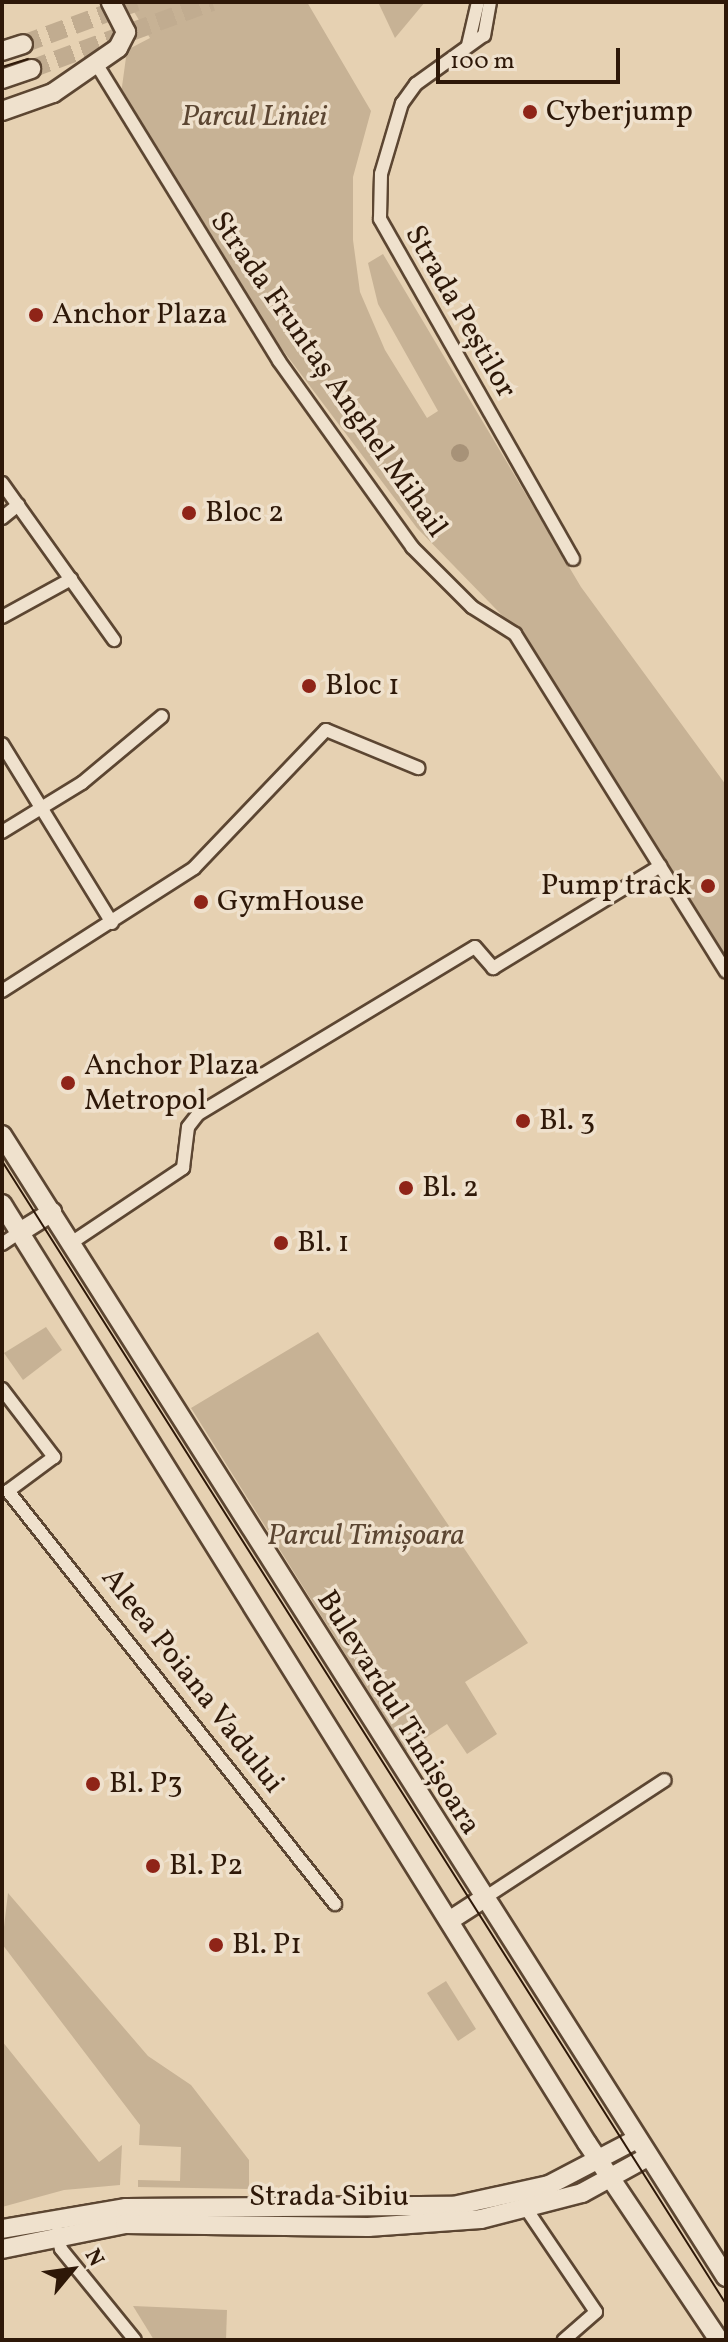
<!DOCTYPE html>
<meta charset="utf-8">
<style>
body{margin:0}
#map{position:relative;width:728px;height:2342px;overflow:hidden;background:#e6d1b2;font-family:Vollkorn,serif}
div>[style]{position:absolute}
.green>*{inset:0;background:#c7b295}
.water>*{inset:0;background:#a79278}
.round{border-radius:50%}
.secondary-tunnel>*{height:18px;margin-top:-9px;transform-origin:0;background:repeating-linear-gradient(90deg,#c1ac90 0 18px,transparent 0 27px)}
.roads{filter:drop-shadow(2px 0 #5c4632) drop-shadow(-2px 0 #5c4632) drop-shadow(0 2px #5c4632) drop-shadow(0 -2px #5c4632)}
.street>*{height:12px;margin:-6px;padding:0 6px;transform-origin:6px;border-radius:6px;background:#efe1cd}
.secondary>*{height:18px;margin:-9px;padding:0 9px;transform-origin:9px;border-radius:9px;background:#efe1cd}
.tram>*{height:2px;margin:-1px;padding:0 1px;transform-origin:1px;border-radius:1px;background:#2e1808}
.dots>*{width:22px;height:22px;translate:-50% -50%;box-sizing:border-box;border:4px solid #efe1cd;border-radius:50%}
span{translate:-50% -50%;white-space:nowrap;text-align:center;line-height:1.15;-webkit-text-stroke:7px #efe1cd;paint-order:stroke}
.poi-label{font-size:30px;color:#2e1808}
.left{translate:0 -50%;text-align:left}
.right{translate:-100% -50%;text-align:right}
.park-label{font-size:30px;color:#5c4632;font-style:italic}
.street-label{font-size:30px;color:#2e1808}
.frame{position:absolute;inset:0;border:4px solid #2e1808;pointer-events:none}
.north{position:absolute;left:32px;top:2230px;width:80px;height:80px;-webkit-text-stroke:6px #efe1cd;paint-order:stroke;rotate:61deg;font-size:22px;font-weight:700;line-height:32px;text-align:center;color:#2e1808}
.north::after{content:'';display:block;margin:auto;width:28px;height:36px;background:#2e1808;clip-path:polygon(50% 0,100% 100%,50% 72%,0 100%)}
.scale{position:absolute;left:436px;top:48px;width:184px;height:36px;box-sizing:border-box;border:4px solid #2e1808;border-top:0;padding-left:10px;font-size:24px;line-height:28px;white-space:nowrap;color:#2e1808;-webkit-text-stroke:6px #efe1cd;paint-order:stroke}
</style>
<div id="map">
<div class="green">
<i style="clip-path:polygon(128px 2px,307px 2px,371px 111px,353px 177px,353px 240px,360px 292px,385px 350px,427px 418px,438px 411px,378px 304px,368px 263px,383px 254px,581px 587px,726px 785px,726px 963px,525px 639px,417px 528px,208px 251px,121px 94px,127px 50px,150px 38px)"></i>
<i style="clip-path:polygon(378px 2px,425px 2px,395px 38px)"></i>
<i style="clip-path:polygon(46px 1327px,62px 1350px,23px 1380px,4px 1353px)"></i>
<i style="clip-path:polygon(318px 1332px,528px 1643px,465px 1682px,497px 1734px,467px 1754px,447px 1724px,406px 1751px,191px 1408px)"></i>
<i style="clip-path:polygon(8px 1893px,148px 2056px,191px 2085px,249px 2160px,249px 2189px,138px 2187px,138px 2180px,180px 2181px,181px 2147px,139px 2145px,140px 2125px,2px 1944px)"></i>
<i style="clip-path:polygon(446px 1981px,476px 2029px,458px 2041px,427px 1993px)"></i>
<i style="clip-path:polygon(2px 2041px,99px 2162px,122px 2145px,120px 2185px,64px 2190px,2px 2207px)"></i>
<i style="clip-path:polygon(133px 2306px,227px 2310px,226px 2340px,154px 2340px)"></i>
</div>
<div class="water">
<i class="round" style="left:451px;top:444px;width:18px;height:18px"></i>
</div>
<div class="secondary-tunnel">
<i style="left:23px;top:44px;width:121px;rotate:-20.2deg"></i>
<i style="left:31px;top:69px;width:193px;rotate:-20.3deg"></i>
</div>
<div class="roads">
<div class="street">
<i style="left:490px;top:2px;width:34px;rotate:100deg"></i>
<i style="left:484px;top:35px;width:84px;rotate:144.2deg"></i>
<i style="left:416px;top:84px;width:24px;rotate:126deg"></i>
<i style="left:402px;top:103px;width:74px;rotate:106.5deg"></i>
<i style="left:381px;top:174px;width:45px;rotate:91.3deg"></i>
<i style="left:380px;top:219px;width:391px;rotate:60.4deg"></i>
<i style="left:468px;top:45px;width:44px;rotate:-76.9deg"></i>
<i style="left:97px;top:65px;width:347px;rotate:58.4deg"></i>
<i style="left:279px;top:361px;width:229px;rotate:54.4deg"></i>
<i style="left:412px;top:547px;width:85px;rotate:45deg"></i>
<i style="left:472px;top:607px;width:51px;rotate:32.1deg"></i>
<i style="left:515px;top:634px;width:398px;rotate:58deg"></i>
<i style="left:2px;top:483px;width:193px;rotate:54.5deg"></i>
<i style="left:2px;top:518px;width:21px;rotate:-39deg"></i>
<i style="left:2px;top:617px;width:79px;rotate:-28.8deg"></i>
<i style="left:2px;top:744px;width:210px;rotate:58.4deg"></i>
<i style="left:2px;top:832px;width:94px;rotate:-31.5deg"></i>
<i style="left:82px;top:783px;width:104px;rotate:-39.9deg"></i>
<i style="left:2px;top:991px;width:228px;rotate:-32.6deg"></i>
<i style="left:194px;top:868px;width:191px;rotate:-46.3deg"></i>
<i style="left:326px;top:730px;width:100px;rotate:22.4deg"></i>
<i style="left:71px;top:1243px;width:135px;rotate:-33.8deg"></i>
<i style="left:183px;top:1168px;width:41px;rotate:-83deg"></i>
<i style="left:188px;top:1127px;width:16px;rotate:-52deg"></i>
<i style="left:198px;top:1114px;width:323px;rotate:-31.1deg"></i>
<i style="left:475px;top:947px;width:28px;rotate:49deg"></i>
<i style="left:493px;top:968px;width:196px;rotate:-31.4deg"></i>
<i style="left:2px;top:1244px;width:22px;rotate:-34deg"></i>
<i style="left:2px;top:1389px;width:86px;rotate:52.6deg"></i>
<i style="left:54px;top:1457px;width:57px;rotate:143.5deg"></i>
<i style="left:8px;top:1491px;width:527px;rotate:51.63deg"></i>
<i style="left:483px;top:1899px;width:217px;rotate:-33.2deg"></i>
<i style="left:527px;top:2210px;width:123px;rotate:55.9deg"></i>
<i style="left:596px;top:2312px;width:43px;rotate:138.8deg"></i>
<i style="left:57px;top:2233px;width:16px;rotate:76deg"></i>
<i style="left:61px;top:2249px;width:117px;rotate:50.9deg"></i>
</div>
<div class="secondary">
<i style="left:2px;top:51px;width:22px;rotate:-18deg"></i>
<i style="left:2px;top:79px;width:31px;rotate:-19deg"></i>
<i style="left:2px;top:111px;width:54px;rotate:-19.4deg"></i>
<i style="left:53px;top:93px;width:79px;rotate:-34.7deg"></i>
<i style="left:118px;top:48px;width:18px;rotate:-63deg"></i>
<i style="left:126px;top:32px;width:34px;rotate:-117deg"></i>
<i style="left:2px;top:1135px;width:1352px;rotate:57.63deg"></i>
<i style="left:2px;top:1204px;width:1106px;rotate:58.08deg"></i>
<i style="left:587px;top:2143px;width:237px;rotate:56.2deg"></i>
<i style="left:20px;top:1232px;width:38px;rotate:-32deg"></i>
<i style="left:452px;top:1919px;width:37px;rotate:-33deg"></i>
<i style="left:2px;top:2229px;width:126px;rotate:-9.6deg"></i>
<i style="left:126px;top:2208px;width:327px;rotate:-0.4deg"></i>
<i style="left:453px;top:2206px;width:98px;rotate:-12.3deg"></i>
<i style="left:549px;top:2185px;width:97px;rotate:-27.6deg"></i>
<i style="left:2px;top:2249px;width:126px;rotate:-11.5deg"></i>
<i style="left:125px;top:2224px;width:243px;rotate:0.7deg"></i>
<i style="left:368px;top:2227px;width:113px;rotate:-4deg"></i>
<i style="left:481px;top:2219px;width:104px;rotate:-14.4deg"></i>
<i style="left:582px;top:2193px;width:73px;rotate:-28.7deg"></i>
</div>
</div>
<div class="tram">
<i style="left:2px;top:67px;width:27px;rotate:-17deg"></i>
<i style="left:2px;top:1161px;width:1353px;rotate:57.65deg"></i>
</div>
<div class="dots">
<i style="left:530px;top:112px;background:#8f2418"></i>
<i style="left:36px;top:315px;background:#8f2418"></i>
<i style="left:189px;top:513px;background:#8f2418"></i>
<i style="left:309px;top:686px;background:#8f2418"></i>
<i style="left:708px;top:886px;background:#8f2418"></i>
<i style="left:201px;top:902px;background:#8f2418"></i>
<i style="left:68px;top:1083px;background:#8f2418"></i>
<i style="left:523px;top:1121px;background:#8f2418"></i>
<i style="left:406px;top:1188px;background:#8f2418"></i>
<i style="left:281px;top:1243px;background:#8f2418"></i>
<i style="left:93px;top:1784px;background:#8f2418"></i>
<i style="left:153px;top:1866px;background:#8f2418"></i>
<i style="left:216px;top:1945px;background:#8f2418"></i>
</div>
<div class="poi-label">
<span class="left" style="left:546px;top:112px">Cyberjump</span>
<span class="left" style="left:52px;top:315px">Anchor Plaza</span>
<span class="left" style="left:205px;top:513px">Bloc 2</span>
<span class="left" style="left:325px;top:686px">Bloc 1</span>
<span class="right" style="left:692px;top:886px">Pump track</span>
<span class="left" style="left:217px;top:902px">GymHouse</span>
<span class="left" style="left:84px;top:1083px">Anchor Plaza<br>Metropol</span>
<span class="left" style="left:539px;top:1121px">Bl. 3</span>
<span class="left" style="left:422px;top:1188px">Bl. 2</span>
<span class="left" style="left:297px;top:1243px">Bl. 1</span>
<span class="left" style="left:109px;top:1784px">Bl. P3</span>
<span class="left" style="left:169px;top:1866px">Bl. P2</span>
<span class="left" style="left:232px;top:1945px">Bl. P1</span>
</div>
<div class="park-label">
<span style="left:254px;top:117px">Parcul Liniei</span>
<span style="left:366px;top:1536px">Parcul Timișoara</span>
</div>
<div class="street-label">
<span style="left:460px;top:312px;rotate:60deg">Strada Peștilor</span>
<span style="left:328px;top:375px;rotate:55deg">Strada Fruntaș Anghel Mihail</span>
<span style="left:192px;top:1681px;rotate:52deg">Aleea Poiana Vadului</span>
<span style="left:398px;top:1713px;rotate:58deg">Bulevardul Timișoara</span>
<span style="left:329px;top:2197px">Strada Sibiu</span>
</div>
<div class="frame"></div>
<div class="north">N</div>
<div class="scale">100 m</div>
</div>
